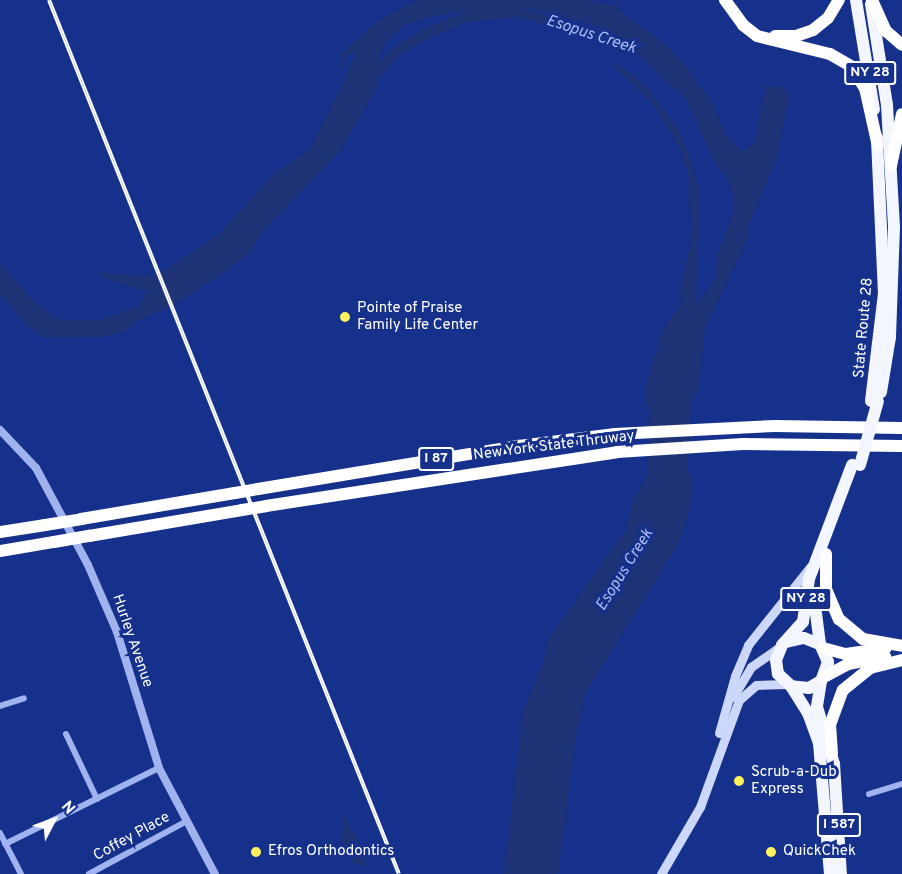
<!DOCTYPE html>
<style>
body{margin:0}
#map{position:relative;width:902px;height:874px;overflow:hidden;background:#16318b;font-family:Overpass,sans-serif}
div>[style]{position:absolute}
.water>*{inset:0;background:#1e3276}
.stream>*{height:1.5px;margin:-0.75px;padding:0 0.75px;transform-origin:0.75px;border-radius:0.75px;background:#1e3276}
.river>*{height:10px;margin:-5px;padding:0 5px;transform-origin:5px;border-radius:5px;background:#1e3276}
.minor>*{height:6px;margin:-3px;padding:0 3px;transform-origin:3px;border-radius:3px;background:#a0b3ef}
.tertiary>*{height:8px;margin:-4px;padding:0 4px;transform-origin:4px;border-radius:4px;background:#a0b3ef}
.secondary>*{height:9px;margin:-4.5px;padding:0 4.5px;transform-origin:4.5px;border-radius:4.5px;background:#cdd7fa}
.trunk>*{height:12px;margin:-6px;padding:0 6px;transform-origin:6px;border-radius:6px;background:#f3f6ff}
.motorway>*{height:12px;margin:-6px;padding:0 6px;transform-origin:6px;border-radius:6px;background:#fff}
.rail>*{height:4px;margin-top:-2px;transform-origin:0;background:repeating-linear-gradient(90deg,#16318b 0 4.5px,#fff 0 9px);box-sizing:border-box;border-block:2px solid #fff}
.trunk-bridge>*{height:12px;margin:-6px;padding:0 6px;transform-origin:6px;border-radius:6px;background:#f3f6ff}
.motorway-bridge>*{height:12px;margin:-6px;padding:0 6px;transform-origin:6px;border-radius:6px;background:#fff}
.dots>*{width:16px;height:16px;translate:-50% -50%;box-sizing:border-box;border:3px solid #16318b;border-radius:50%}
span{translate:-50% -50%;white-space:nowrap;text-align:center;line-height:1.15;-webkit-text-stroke:6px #16318b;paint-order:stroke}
.shield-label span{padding:2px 4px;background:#16318b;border:2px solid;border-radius:4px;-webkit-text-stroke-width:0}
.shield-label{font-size:14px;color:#fff;font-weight:700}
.poi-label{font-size:15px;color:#fff}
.left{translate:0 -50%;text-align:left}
.street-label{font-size:15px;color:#fff}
.water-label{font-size:16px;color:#abbef6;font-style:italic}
.north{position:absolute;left:24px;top:790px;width:60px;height:60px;-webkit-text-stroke:4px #16318b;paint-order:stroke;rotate:49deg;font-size:16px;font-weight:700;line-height:24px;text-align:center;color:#fff}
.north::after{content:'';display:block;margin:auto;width:21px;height:27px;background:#fff;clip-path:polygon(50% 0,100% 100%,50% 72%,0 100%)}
</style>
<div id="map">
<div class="water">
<i style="clip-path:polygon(418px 0,591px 0,613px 6px,664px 43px,685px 65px,712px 103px,726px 135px,742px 151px,755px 142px,765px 86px,783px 87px,789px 95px,777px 158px,749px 224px,748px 239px,705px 327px,699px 388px,691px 402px,687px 470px,692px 478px,692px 497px,685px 526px,677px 546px,585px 694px,576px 736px,558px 874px,504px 874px,523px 712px,543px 663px,548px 639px,625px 531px,633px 500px,647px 475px,650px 416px,645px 400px,646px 386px,662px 331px,682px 301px,680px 291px,692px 236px,688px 175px,681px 151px,652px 103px,612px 65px,625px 69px,646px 86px,677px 127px,688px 151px,700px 194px,696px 306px,717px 277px,716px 257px,734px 211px,730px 182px,715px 163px,686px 100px,655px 61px,621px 37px,584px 22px,524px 7px,443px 14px,416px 21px,403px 26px,384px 45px,377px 66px,378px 86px,340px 151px,262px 232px,250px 253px,219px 276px,173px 305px,137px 321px,126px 331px,102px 337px,45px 338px,26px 325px,0 294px,0 262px,32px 300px,57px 319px,99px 320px,137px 307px,147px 291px,102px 278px,100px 273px,156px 276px,218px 235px,274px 174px,311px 148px,357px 52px,347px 55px,340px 70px,341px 54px,379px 20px)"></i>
<i style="clip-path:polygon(344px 815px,362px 848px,367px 866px,355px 864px,341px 849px)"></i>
</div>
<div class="stream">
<i style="left:617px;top:0;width:10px;rotate:84deg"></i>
</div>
<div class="river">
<i style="left:368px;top:82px;width:38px;rotate:-47deg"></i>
<i style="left:394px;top:54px;width:38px;rotate:-33deg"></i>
<i style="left:426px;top:33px;width:44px;rotate:-21.3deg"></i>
<i style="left:467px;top:17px;width:51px;rotate:-5.6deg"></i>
<i style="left:518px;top:12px;width:124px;rotate:16.4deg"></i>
<i style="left:637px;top:47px;width:58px;rotate:43.6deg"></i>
</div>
<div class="minor">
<i style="left:0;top:706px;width:25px;rotate:-18deg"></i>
<i style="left:66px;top:734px;width:72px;rotate:64.5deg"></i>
<i style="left:869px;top:794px;width:34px;rotate:-17deg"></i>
<i style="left:0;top:833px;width:46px;rotate:62.9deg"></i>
<i style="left:5px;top:844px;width:172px;rotate:-26.3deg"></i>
<i style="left:89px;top:874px;width:111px;rotate:-28.4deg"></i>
</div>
<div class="tertiary">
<i style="left:0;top:430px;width:52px;rotate:46.5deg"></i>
<i style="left:36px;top:468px;width:110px;rotate:61.8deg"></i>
<i style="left:88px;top:565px;width:73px;rotate:66.6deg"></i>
<i style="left:117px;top:632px;width:142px;rotate:72.8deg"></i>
<i style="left:159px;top:768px;width:120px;rotate:62.2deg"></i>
</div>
<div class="secondary">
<i style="left:733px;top:697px;width:35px;rotate:-59deg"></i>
<i style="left:751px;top:667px;width:38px;rotate:-35deg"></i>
<i style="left:719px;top:733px;width:59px;rotate:-74.3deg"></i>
<i style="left:735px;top:676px;width:34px;rotate:-67deg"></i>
<i style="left:748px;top:645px;width:100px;rotate:-51.5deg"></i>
<i style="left:661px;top:874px;width:78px;rotate:-59.8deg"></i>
<i style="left:700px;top:807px;width:114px;rotate:-70deg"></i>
<i style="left:739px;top:700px;width:23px;rotate:-41deg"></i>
<i style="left:756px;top:685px;width:31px;rotate:-2deg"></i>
</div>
<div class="trunk">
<i style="left:856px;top:0;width:111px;rotate:80.7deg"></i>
<i style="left:871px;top:4px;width:102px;rotate:81deg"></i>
<i style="left:887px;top:105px;width:122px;rotate:86.7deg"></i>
<i style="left:894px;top:227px;width:110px;rotate:92.1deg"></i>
<i style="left:890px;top:337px;width:56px;rotate:99.3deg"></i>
<i style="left:871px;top:401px;width:108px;rotate:-83.1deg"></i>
<i style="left:884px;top:294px;width:157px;rotate:-92.6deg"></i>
<i style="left:814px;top:598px;width:46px;rotate:82.6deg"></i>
<i style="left:786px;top:642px;width:18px;rotate:-13deg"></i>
<i style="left:804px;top:638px;width:17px;rotate:21deg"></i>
<i style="left:820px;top:644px;width:20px;rotate:66deg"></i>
<i style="left:828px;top:662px;width:20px;rotate:110deg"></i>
<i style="left:821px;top:681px;width:14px;rotate:150deg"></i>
<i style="left:809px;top:688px;width:18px;rotate:-174deg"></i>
<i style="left:791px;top:686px;width:18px;rotate:-137deg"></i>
<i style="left:778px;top:674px;width:14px;rotate:-98deg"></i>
<i style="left:776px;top:660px;width:16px;rotate:-68deg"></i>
<i style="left:782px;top:645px;width:31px;rotate:-48deg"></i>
<i style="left:803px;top:622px;width:43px;rotate:-82.1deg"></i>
<i style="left:809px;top:579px;width:122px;rotate:-69.3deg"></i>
<i style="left:821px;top:681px;width:26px;rotate:99deg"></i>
<i style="left:817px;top:707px;width:59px;rotate:73.4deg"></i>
<i style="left:834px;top:764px;width:110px;rotate:86.4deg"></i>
<i style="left:791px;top:686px;width:32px;rotate:58deg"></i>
<i style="left:808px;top:713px;width:32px;rotate:70deg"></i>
<i style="left:819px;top:743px;width:131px;rotate:85.2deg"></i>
</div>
<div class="motorway">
<i style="left:725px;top:0;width:31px;rotate:54deg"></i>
<i style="left:743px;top:25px;width:18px;rotate:38deg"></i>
<i style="left:757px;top:36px;width:75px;rotate:13.9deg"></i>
<i style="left:830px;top:54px;width:24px;rotate:30deg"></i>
<i style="left:851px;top:66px;width:26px;rotate:58deg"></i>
<i style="left:865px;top:88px;width:59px;rotate:77.4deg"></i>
<i style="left:872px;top:0;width:34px;rotate:66deg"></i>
<i style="left:886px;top:31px;width:21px;rotate:41deg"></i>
<i style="left:775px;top:36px;width:21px"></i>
<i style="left:796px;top:36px;width:18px;rotate:-19deg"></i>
<i style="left:813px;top:30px;width:19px;rotate:-39deg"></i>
<i style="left:828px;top:18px;width:21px;rotate:-59deg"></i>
<i style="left:891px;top:166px;width:53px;rotate:-78.1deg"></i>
<i style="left:258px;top:489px;width:265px;rotate:-9.4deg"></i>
<i style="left:519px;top:446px;width:97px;rotate:-7.1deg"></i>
<i style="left:615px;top:434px;width:160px;rotate:-2.9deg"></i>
<i style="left:775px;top:426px;width:127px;rotate:0.9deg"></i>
<i style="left:266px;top:506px;width:355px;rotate:-8.7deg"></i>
<i style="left:617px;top:452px;width:126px;rotate:-3.6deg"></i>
<i style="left:743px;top:444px;width:159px;rotate:0.7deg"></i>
<i style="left:81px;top:519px;width:156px;rotate:-9.6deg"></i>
<i style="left:0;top:532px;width:46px;rotate:-8.8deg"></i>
<i style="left:89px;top:536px;width:155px;rotate:-9.6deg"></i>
<i style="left:0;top:551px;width:55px;rotate:-9.5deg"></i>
<i style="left:826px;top:554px;width:35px;rotate:90deg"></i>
<i style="left:826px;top:589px;width:33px;rotate:67deg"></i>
<i style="left:839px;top:619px;width:31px;rotate:40deg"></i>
<i style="left:863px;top:639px;width:40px;rotate:10deg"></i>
<i style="left:823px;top:648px;width:24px;rotate:15deg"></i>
<i style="left:846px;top:654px;width:40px;rotate:-8.5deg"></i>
<i style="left:824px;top:677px;width:27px;rotate:-28deg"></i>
<i style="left:848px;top:664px;width:38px;rotate:-11deg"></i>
<i style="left:832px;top:753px;width:28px;rotate:-94deg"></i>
<i style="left:830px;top:725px;width:37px;rotate:-70deg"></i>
<i style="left:843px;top:690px;width:35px;rotate:-39deg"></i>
<i style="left:870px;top:668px;width:33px;rotate:-14deg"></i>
</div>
<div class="rail">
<i style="left:49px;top:0;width:941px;rotate:68.18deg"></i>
</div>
<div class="trunk-bridge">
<i style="left:860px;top:465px;width:66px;rotate:-74.3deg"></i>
</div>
<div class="motorway-bridge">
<i style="left:235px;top:493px;width:23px;rotate:-10deg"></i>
<i style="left:242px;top:510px;width:24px;rotate:-9deg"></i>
<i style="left:45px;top:525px;width:36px;rotate:-9deg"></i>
<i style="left:54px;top:542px;width:36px;rotate:-10deg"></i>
</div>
<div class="dots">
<i style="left:345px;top:317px;background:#fff25d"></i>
<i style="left:739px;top:781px;background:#fff25d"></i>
<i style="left:256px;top:852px;background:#fff25d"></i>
<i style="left:771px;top:852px;background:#fff25d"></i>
</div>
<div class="shield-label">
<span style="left:870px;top:73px">NY 28</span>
<span style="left:436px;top:459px">I 87</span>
<span style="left:806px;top:599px">NY 28</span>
<span style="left:839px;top:825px">I 587</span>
</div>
<div class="poi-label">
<span class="left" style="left:357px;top:317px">Pointe of Praise<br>Family Life Center</span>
<span class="left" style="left:751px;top:781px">Scrub-a-Dub<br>Express</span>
<span class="left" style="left:268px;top:852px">Efros Orthodontics</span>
<span class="left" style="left:783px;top:852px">QuickChek</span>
</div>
<div class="street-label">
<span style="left:864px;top:328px;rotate:-85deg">State Route 28</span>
<span style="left:554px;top:446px;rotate:-7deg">New York State Thruway</span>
<span style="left:132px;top:641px;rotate:71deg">Hurley Avenue</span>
<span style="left:132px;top:837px;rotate:-29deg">Coffey Place</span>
</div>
<div class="water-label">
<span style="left:591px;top:35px;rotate:18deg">Esopus Creek</span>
<span style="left:625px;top:570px;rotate:-58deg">Esopus Creek</span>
</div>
<div class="north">N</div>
</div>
